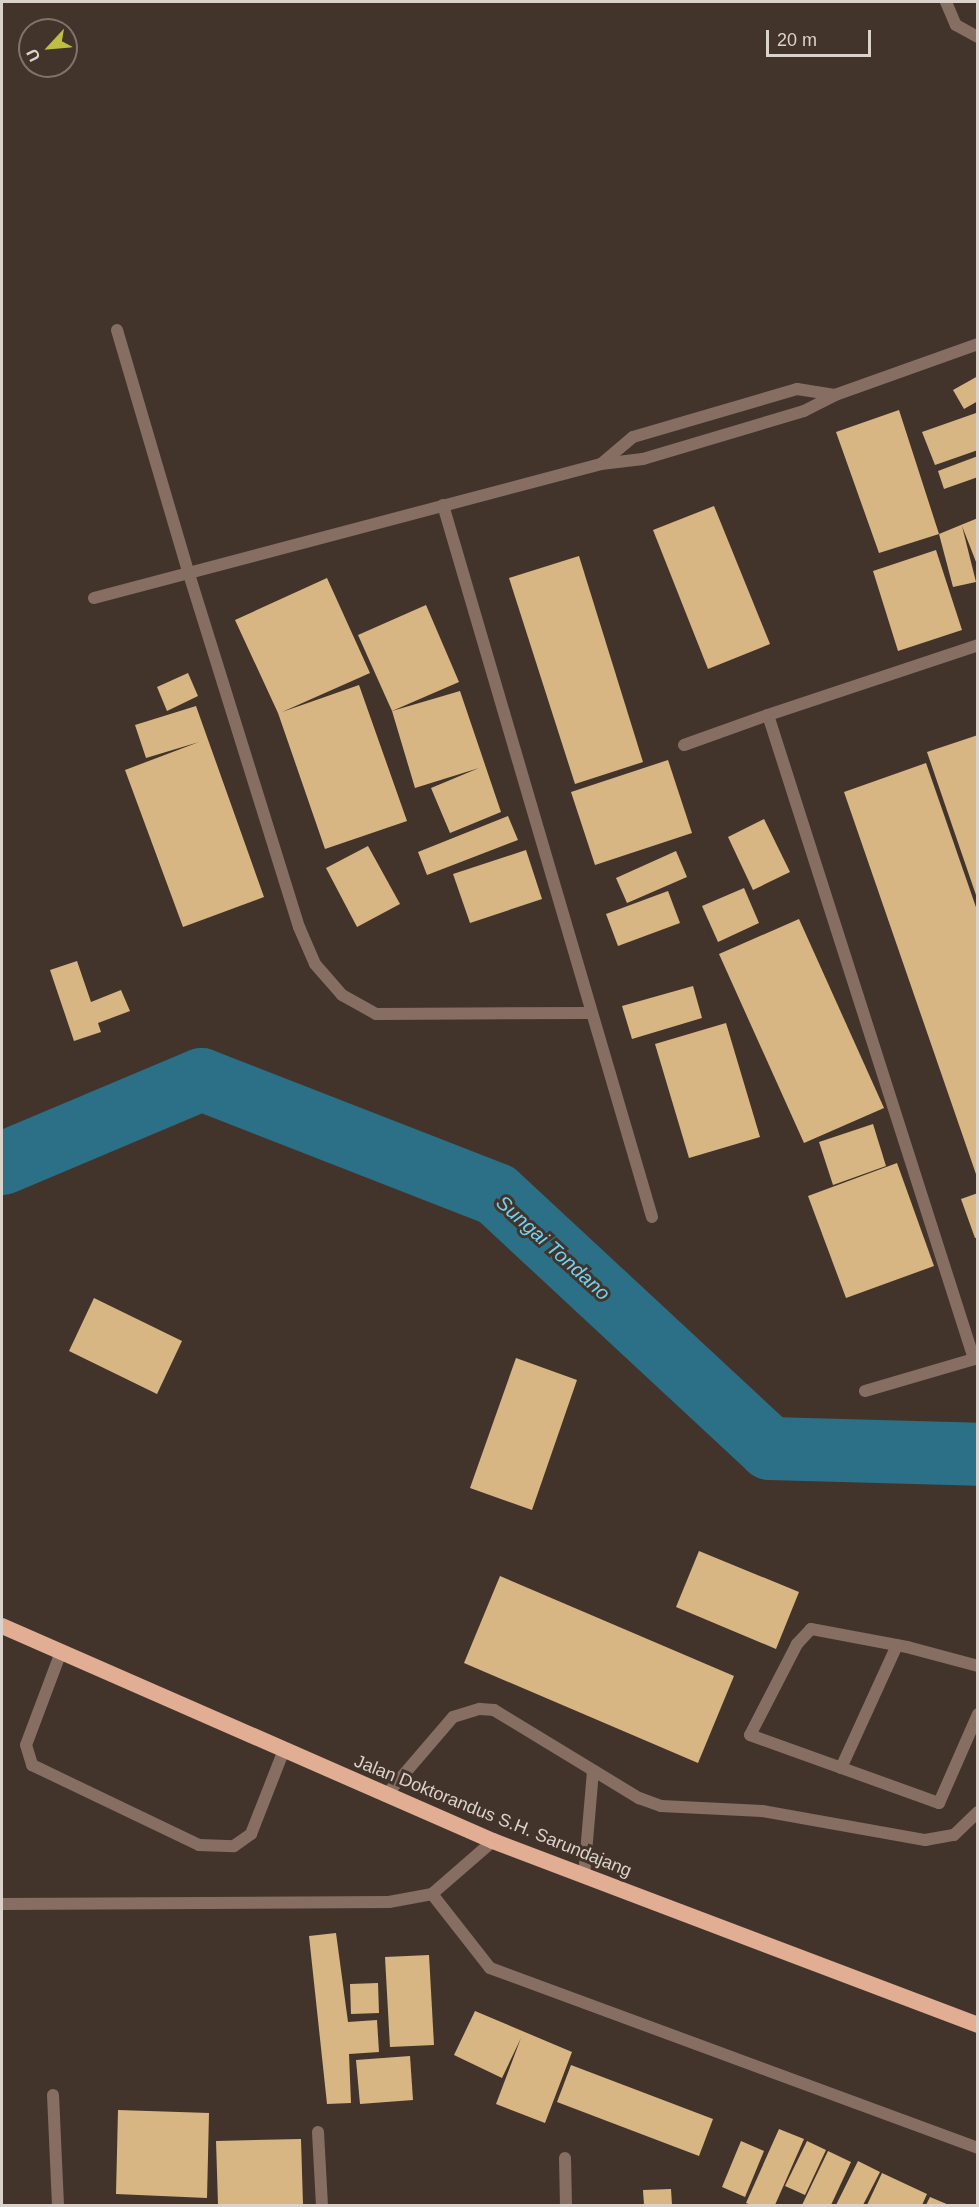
<!DOCTYPE html>
<style>
body{margin:0}
#map{position:relative;width:979px;height:2207px;overflow:hidden;background:#43342b;font-family:Helvetica,sans-serif}
div>[style]{position:absolute}
.river>*{height:63px;margin:-31.5px;padding:0 31.5px;transform-origin:31.5px;border-radius:31.5px;background:#2b7086}
.building>*{inset:0;background:#d8b684}
.service>*{height:12px;margin:-6px;padding:0 6px;transform-origin:6px;border-radius:6px;background:#866e63}
.minor>*{height:12px;margin:-6px;padding:0 6px;transform-origin:6px;border-radius:6px;background:#866e63}
.trunk>*{height:16px;margin:-8px;padding:0 8px;transform-origin:8px;border-radius:8px;background:#e1ae94}
span{translate:-50% -50%;white-space:nowrap;text-align:center;line-height:1.15;-webkit-text-stroke:6px #43342b;paint-order:stroke}
.street-label{font-size:18px;color:#dcd2cc}
.water-label{font-size:20px;color:#6dd3f5;font-style:italic}
.frame{position:absolute;inset:0;border:3px solid #dcd2cc;pointer-events:none}
.north{position:absolute;left:18px;top:18px;width:60px;height:60px;box-sizing:border-box;background:#43342b;border:2px solid #80736b;border-radius:50%;rotate:244deg;font-size:16px;font-weight:700;line-height:24px;text-align:center;color:#dcd2cc}
.north::after{content:'';display:block;margin:auto;width:21px;height:27px;background:#bebf42;clip-path:polygon(50% 0,100% 100%,50% 72%,0 100%)}
.scale{position:absolute;left:766px;top:30px;width:105px;height:27px;box-sizing:border-box;border:3px solid #dcd2cc;border-top:0;padding-left:8px;font-size:18px;line-height:21px;white-space:nowrap;color:#dcd2cc;-webkit-text-stroke:4px #43342b;paint-order:stroke}
</style>
<div id="map">
<div class="river">
<i style="left:2px;top:1163px;width:216px;rotate:-22.9deg"></i>
<i style="left:201px;top:1079px;width:317px;rotate:21.3deg"></i>
<i style="left:496px;top:1194px;width:373px;rotate:42.9deg"></i>
<i style="left:769px;top:1448px;width:209px;rotate:1.6deg"></i>
</div>
<div class="building">
<i style="clip-path:polygon(978px 376px,978px 401px,964px 409px,953px 390px)"></i>
<i style="clip-path:polygon(899px 410px,939px 534px,978px 518px,978px 567px,962px 526px,976px 582px,953px 587px,939px 534px,879px 553px,836px 432px)"></i>
<i style="clip-path:polygon(976px 413px,978px 450px,935px 465px,922px 432px)"></i>
<i style="clip-path:polygon(978px 456px,978px 477px,944px 489px,938px 471px)"></i>
<i style="clip-path:polygon(714px 506px,770px 644px,708px 669px,653px 530px)"></i>
<i style="clip-path:polygon(936px 550px,962px 630px,898px 651px,873px 571px)"></i>
<i style="clip-path:polygon(579px 556px,643px 762px,575px 784px,509px 578px)"></i>
<i style="clip-path:polygon(327px 578px,370px 673px,282px 712px,359px 685px,407px 821px,325px 849px,278px 713px,235px 620px)"></i>
<i style="clip-path:polygon(426px 605px,459px 682px,392px 711px,358px 635px)"></i>
<i style="clip-path:polygon(188px 673px,198px 696px,167px 711px,157px 687px)"></i>
<i style="clip-path:polygon(460px 691px,501px 812px,450px 833px,431px 788px,479px 768px,415px 788px,392px 711px)"></i>
<i style="clip-path:polygon(196px 706px,264px 897px,183px 927px,125px 770px,199px 742px,146px 758px,135px 725px)"></i>
<i style="clip-path:polygon(978px 735px,978px 898px,977px 898px,927px 752px)"></i>
<i style="clip-path:polygon(668px 760px,692px 833px,595px 865px,571px 792px)"></i>
<i style="clip-path:polygon(926px 763px,978px 913px,977px 1177px,844px 792px)"></i>
<i style="clip-path:polygon(508px 816px,518px 840px,427px 875px,418px 852px)"></i>
<i style="clip-path:polygon(764px 819px,790px 872px,753px 890px,728px 837px)"></i>
<i style="clip-path:polygon(368px 846px,400px 904px,357px 927px,326px 868px)"></i>
<i style="clip-path:polygon(526px 850px,542px 899px,470px 923px,453px 874px)"></i>
<i style="clip-path:polygon(676px 851px,687px 877px,627px 903px,616px 878px)"></i>
<i style="clip-path:polygon(744px 888px,759px 923px,718px 942px,702px 906px)"></i>
<i style="clip-path:polygon(668px 891px,680px 923px,618px 946px,606px 914px)"></i>
<i style="clip-path:polygon(799px 919px,884px 1108px,804px 1143px,719px 954px)"></i>
<i style="clip-path:polygon(77px 961px,91px 1002px,121px 990px,130px 1011px,98px 1023px,101px 1032px,74px 1041px,50px 970px)"></i>
<i style="clip-path:polygon(693px 986px,702px 1018px,632px 1039px,622px 1006px)"></i>
<i style="clip-path:polygon(726px 1023px,760px 1137px,689px 1158px,655px 1044px)"></i>
<i style="clip-path:polygon(873px 1124px,886px 1166px,833px 1185px,819px 1142px)"></i>
<i style="clip-path:polygon(897px 1163px,934px 1266px,846px 1298px,808px 1196px)"></i>
<i style="clip-path:polygon(978px 1193px,978px 1237px,975px 1238px,961px 1199px)"></i>
<i style="clip-path:polygon(94px 1298px,182px 1341px,157px 1394px,69px 1351px)"></i>
<i style="clip-path:polygon(516px 1358px,577px 1380px,532px 1510px,470px 1488px)"></i>
<i style="clip-path:polygon(699px 1551px,799px 1592px,776px 1649px,676px 1607px)"></i>
<i style="clip-path:polygon(500px 1576px,734px 1676px,698px 1763px,464px 1663px)"></i>
<i style="clip-path:polygon(336px 1933px,348px 2022px,377px 2020px,379px 2052px,349px 2054px,351px 2103px,327px 2104px,309px 1936px)"></i>
<i style="clip-path:polygon(429px 1955px,434px 2045px,390px 2047px,385px 1957px)"></i>
<i style="clip-path:polygon(378px 1983px,379px 2013px,351px 2014px,350px 1984px)"></i>
<i style="clip-path:polygon(475px 2011px,572px 2052px,545px 2123px,496px 2104px,521px 2038px,502px 2078px,454px 2055px)"></i>
<i style="clip-path:polygon(410px 2056px,413px 2100px,360px 2104px,356px 2060px)"></i>
<i style="clip-path:polygon(571px 2065px,713px 2119px,699px 2156px,557px 2102px)"></i>
<i style="clip-path:polygon(118px 2110px,209px 2113px,207px 2198px,116px 2194px)"></i>
<i style="clip-path:polygon(779px 2129px,804px 2139px,775px 2205px,751px 2205px,746px 2203px)"></i>
<i style="clip-path:polygon(301px 2139px,303px 2205px,218px 2205px,216px 2141px)"></i>
<i style="clip-path:polygon(741px 2141px,764px 2151px,745px 2197px,722px 2187px)"></i>
<i style="clip-path:polygon(807px 2141px,826px 2150px,805px 2195px,785px 2186px)"></i>
<i style="clip-path:polygon(828px 2151px,851px 2162px,831px 2205px,802px 2205px)"></i>
<i style="clip-path:polygon(858px 2161px,880px 2172px,863px 2205px,836px 2205px)"></i>
<i style="clip-path:polygon(882px 2173px,927px 2194px,922px 2205px,867px 2205px)"></i>
<i style="clip-path:polygon(671px 2189px,672px 2205px,644px 2205px,643px 2190px)"></i>
<i style="clip-path:polygon(930px 2197px,949px 2205px,926px 2205px)"></i>
</div>
<div class="service">
<i style="left:61px;top:1652px;width:99px;rotate:110.6deg"></i>
<i style="left:26px;top:1745px;width:21px;rotate:73deg"></i>
<i style="left:32px;top:1765px;width:185px;rotate:25.6deg"></i>
<i style="left:199px;top:1845px;width:35px;rotate:2deg"></i>
<i style="left:234px;top:1846px;width:21px;rotate:-35deg"></i>
<i style="left:251px;top:1834px;width:90px;rotate:-68.6deg"></i>
<i style="left:978px;top:1666px;width:73px;rotate:-165deg"></i>
<i style="left:907px;top:1647px;width:98px;rotate:-169.4deg"></i>
<i style="left:811px;top:1629px;width:21px;rotate:133deg"></i>
<i style="left:797px;top:1644px;width:102px;rotate:117.3deg"></i>
<i style="left:750px;top:1735px;width:201px;rotate:19.8deg"></i>
<i style="left:939px;top:1803px;width:97px;rotate:-66.3deg"></i>
<i style="left:841px;top:1768px;width:135px;rotate:-65.5deg"></i>
<i style="left:387px;top:1794px;width:101px;rotate:-49.4deg"></i>
<i style="left:453px;top:1717px;width:28px;rotate:-17deg"></i>
<i style="left:480px;top:1709px;width:14px;rotate:4deg"></i>
<i style="left:494px;top:1710px;width:170px;rotate:31.3deg"></i>
<i style="left:639px;top:1798px;width:23px;rotate:20deg"></i>
<i style="left:661px;top:1806px;width:101px;rotate:2.8deg"></i>
<i style="left:762px;top:1811px;width:166px;rotate:10.1deg"></i>
<i style="left:925px;top:1840px;width:29px;rotate:-10deg"></i>
<i style="left:954px;top:1835px;width:33px;rotate:-44deg"></i>
<i style="left:584px;top:1876px;width:106px;rotate:-85.1deg"></i>
<i style="left:432px;top:1894px;width:94px;rotate:51.9deg"></i>
<i style="left:490px;top:1968px;width:520px;rotate:20.25deg"></i>
</div>
<div class="minor">
<i style="left:946px;top:2px;width:25px;rotate:67deg"></i>
<i style="left:956px;top:25px;width:25px;rotate:29deg"></i>
<i style="left:117px;top:330px;width:254px;rotate:73.6deg"></i>
<i style="left:189px;top:574px;width:370px;rotate:72.7deg"></i>
<i style="left:299px;top:927px;width:40px;rotate:66.6deg"></i>
<i style="left:315px;top:964px;width:41px;rotate:48.9deg"></i>
<i style="left:342px;top:995px;width:39px;rotate:29deg"></i>
<i style="left:376px;top:1014px;width:213px;rotate:-0.3deg"></i>
<i style="left:601px;top:464px;width:42px;rotate:-40.2deg"></i>
<i style="left:633px;top:437px;width:171px;rotate:-16.3deg"></i>
<i style="left:797px;top:389px;width:38px;rotate:9deg"></i>
<i style="left:443px;top:505px;width:742px;rotate:73.64deg"></i>
<i style="left:94px;top:598px;width:524px;rotate:-14.8deg"></i>
<i style="left:601px;top:464px;width:42px;rotate:-6.8deg"></i>
<i style="left:643px;top:459px;width:168px;rotate:-16.6deg"></i>
<i style="left:804px;top:411px;width:35px;rotate:-27deg"></i>
<i style="left:835px;top:395px;width:152px;rotate:-19.6deg"></i>
<i style="left:684px;top:745px;width:89px;rotate:-19.7deg"></i>
<i style="left:974px;top:1359px;width:676px;rotate:-107.74deg"></i>
<i style="left:768px;top:715px;width:221px;rotate:-18.4deg"></i>
<i style="left:865px;top:1391px;width:118px;rotate:-16.3deg"></i>
<i style="left:2px;top:1904px;width:387px;rotate:-0.3deg"></i>
<i style="left:389px;top:1902px;width:44px;rotate:-10.5deg"></i>
<i style="left:432px;top:1894px;width:81px;rotate:-41deg"></i>
<i style="left:53px;top:2095px;width:111px;rotate:87.4deg"></i>
<i style="left:318px;top:2132px;width:74px;rotate:86.9deg"></i>
<i style="left:565px;top:2158px;width:48px;rotate:88.8deg"></i>
</div>
<div class="trunk">
<i style="left:2px;top:1626px;width:536px;rotate:23.65deg"></i>
<i style="left:493px;top:1841px;width:519px;rotate:20.78deg"></i>
</div>
<div class="street-label">
<span style="left:493px;top:1816px;rotate:22deg">Jalan Doktorandus S.H. Sarundajang</span>
</div>
<div class="water-label">
<span style="left:553px;top:1248px;rotate:42deg">Sungai Tondano</span>
</div>
<div class="frame"></div>
<div class="north">U</div>
<div class="scale">20 m</div>
</div>
